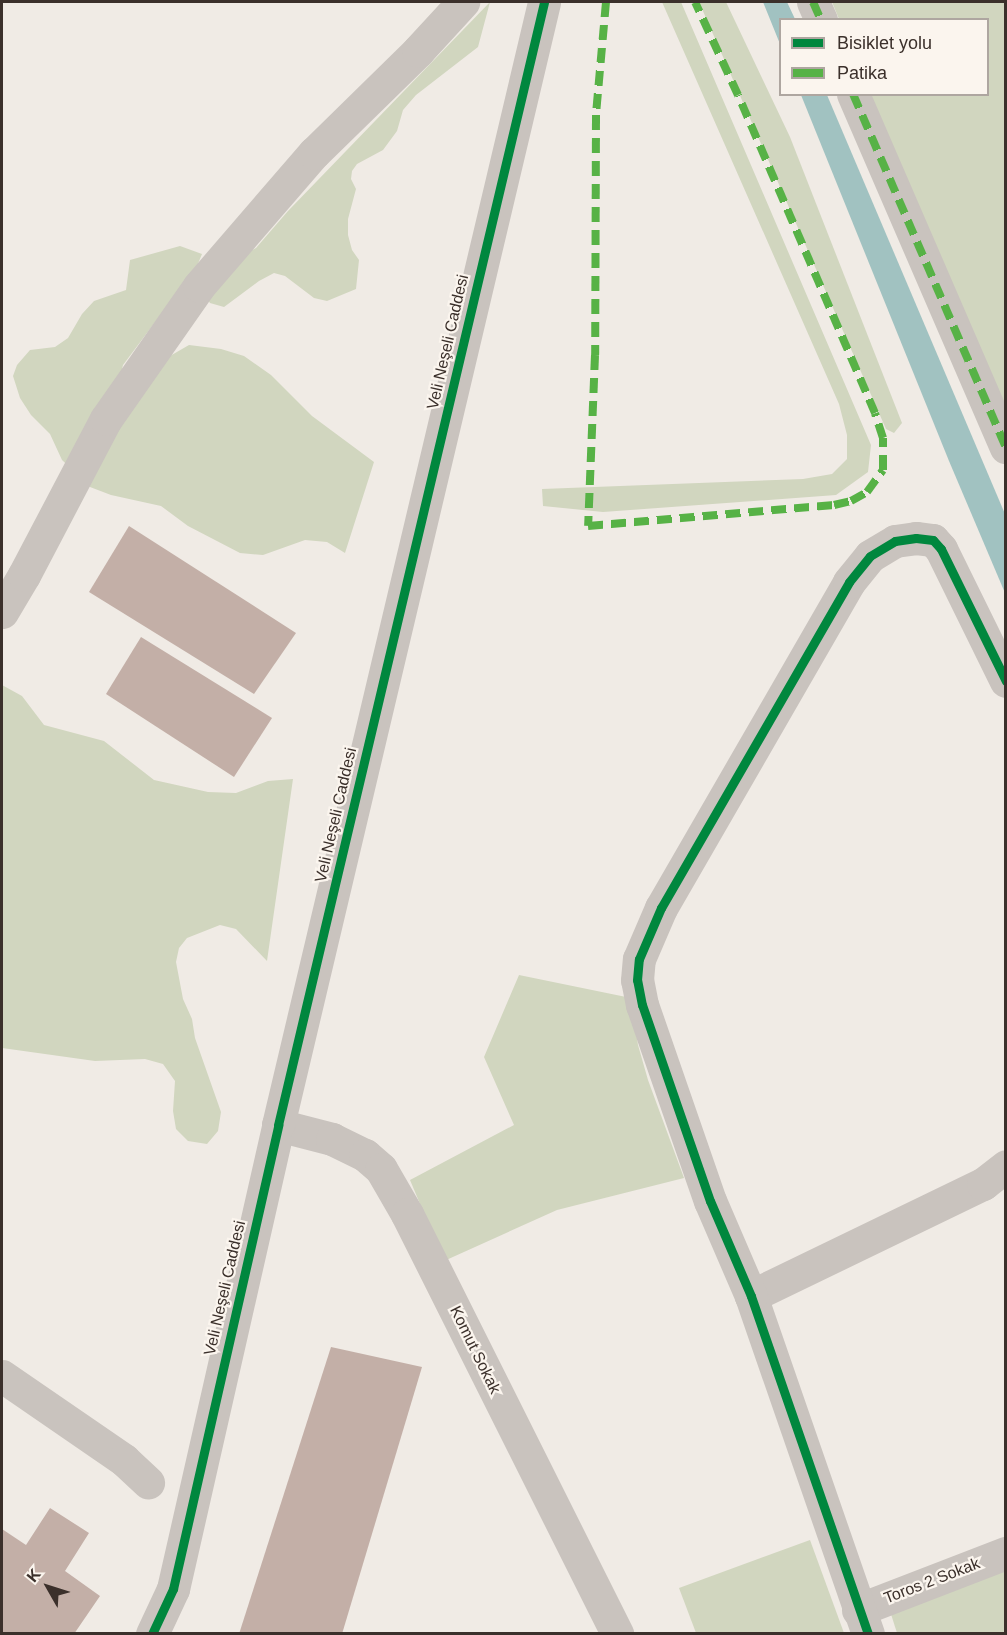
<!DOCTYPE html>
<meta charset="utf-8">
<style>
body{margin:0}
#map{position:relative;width:1007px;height:1635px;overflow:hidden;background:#f0ebe5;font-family:Helvetica,sans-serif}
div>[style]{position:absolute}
.green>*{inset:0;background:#d1d6bf}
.water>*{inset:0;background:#a1c2c1}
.building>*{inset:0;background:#c3afa7}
.minor>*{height:33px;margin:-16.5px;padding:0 16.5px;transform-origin:16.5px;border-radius:16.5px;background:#c9c3be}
.quiet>*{height:8px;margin-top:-4px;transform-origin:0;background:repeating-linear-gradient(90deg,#57b246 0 15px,transparent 0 23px)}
.cycleway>*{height:9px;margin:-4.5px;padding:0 4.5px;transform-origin:4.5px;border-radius:4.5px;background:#00873e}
span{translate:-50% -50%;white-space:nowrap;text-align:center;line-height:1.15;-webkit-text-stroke:4.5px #fbf5ee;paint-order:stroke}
.street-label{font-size:16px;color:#3b302b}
.frame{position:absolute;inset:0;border:3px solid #3b302b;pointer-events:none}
.legend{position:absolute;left:779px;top:18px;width:210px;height:78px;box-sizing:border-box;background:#fbf5ee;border:2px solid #aea6a0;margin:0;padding:8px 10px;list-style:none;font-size:18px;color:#3b302b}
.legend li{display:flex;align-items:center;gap:12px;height:30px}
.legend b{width:30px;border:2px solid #aea6a0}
.north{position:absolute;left:18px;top:1557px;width:60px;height:60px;-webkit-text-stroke:4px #fbf5ee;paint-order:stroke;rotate:309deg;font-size:16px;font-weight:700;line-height:24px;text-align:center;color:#3b302b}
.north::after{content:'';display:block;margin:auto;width:21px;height:27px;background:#3b302b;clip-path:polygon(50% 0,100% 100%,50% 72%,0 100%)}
</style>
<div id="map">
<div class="green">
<i style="clip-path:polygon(490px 2px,478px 47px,416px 95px,403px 110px,397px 131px,383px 150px,357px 164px,352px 171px,351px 179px,356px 189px,348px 219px,348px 235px,352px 250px,359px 260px,356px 289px,327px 301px,314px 298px,285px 276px,274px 273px,259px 281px,224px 307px,210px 303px,205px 296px,243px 255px,256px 248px,288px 211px)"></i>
<i style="clip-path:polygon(662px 2px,681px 2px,871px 445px,868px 472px,836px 495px,603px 512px,543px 506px,542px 489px,803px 479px,832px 474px,847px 459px,847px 435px,839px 404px)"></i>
<i style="clip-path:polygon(699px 2px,726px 2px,790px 137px,902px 423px,894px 433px,886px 429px)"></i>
<i style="clip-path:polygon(832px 2px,1005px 2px,1005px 447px,868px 95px,988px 94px,988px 20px,839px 19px)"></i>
<i style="clip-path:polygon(180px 246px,202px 254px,197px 266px,123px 365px,118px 386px,189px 345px,221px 349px,244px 356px,271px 375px,312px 416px,374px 462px,345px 553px,327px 542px,305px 540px,263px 555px,240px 553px,188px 526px,161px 506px,111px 495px,90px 487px,62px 460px,50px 434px,31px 415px,20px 398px,13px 376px,17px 365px,30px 350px,55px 347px,68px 338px,82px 314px,94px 301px,126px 290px,130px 260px)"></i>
<i style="clip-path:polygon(2px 685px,22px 696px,44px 725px,104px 741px,154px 780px,208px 792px,236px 793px,268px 781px,293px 779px,267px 961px,236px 929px,220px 925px,187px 938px,179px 948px,176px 962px,183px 999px,192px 1019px,195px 1038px,221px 1112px,218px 1131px,207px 1144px,188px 1141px,176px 1129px,173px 1111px,175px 1081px,163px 1064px,145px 1059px,95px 1061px,2px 1048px)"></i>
<i style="clip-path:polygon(519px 975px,631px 998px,638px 1045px,648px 1080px,684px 1178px,557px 1210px,444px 1261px,410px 1180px,514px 1125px,484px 1057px)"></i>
<i style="clip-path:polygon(810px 1540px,844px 1633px,696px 1633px,679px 1588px)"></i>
<i style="clip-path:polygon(1005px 1569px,1005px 1633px,897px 1633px,890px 1611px)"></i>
</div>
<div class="water">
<i style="clip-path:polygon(763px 2px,787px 2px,795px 19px,780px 20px,780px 44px)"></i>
<i style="clip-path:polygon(801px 95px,827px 95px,1005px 514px,1005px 593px,949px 461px)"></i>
</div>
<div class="building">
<i style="clip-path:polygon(129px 526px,296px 633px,254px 694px,89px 592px)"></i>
<i style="clip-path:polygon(141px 637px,272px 718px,234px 777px,106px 694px)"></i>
<i style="clip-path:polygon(331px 1347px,422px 1367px,342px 1634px,239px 1634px)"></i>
<i style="clip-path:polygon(50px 1508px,89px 1533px,65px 1571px,100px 1596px,74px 1634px,2px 1634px,2px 1529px,26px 1545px)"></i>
</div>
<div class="minor">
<i style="left:813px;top:2px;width:20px;rotate:66deg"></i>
<i style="left:853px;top:94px;width:385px;rotate:66.6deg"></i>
<i style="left:2px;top:612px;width:43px;rotate:-59.3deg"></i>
<i style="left:24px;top:575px;width:176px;rotate:-62.3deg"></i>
<i style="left:106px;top:419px;width:162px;rotate:-55deg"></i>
<i style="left:199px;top:286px;width:176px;rotate:-49.2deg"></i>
<i style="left:314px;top:153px;width:146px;rotate:-44.4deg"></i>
<i style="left:418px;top:51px;width:67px;rotate:-47.4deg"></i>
<i style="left:278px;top:1125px;width:56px;rotate:14.5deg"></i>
<i style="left:332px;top:1139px;width:37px;rotate:26deg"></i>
<i style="left:365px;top:1155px;width:21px;rotate:41deg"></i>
<i style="left:381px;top:1169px;width:52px;rotate:60deg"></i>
<i style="left:407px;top:1214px;width:470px;rotate:63.4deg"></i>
<i style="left:751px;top:1296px;width:258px;rotate:-25.8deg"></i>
<i style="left:983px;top:1184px;width:29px;rotate:-38deg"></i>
<i style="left:2px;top:1376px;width:148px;rotate:34.5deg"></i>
<i style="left:124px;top:1460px;width:33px;rotate:43deg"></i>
<i style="left:858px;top:1610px;width:159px;rotate:-21.1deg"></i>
<i style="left:152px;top:1634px;width:50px;rotate:-65deg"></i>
<i style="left:173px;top:1589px;width:476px;rotate:-77.2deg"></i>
<i style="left:278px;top:1125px;width:1154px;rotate:-76.67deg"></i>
<i style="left:868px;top:1634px;width:358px;rotate:-109.1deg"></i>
<i style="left:751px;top:1296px;width:103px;rotate:-113.3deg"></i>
<i style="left:710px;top:1201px;width:207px;rotate:-109.1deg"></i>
<i style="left:642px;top:1005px;width:25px;rotate:-101deg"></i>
<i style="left:637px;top:980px;width:21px;rotate:-85deg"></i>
<i style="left:639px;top:959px;width:56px;rotate:-66.7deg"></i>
<i style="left:661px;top:908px;width:376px;rotate:-60deg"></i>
<i style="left:849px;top:582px;width:33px;rotate:-51deg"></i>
<i style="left:870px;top:556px;width:29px;rotate:-31deg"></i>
<i style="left:895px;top:541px;width:21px;rotate:-8deg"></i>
<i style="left:916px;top:538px;width:17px;rotate:7deg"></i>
<i style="left:933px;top:540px;width:12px;rotate:48deg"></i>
<i style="left:941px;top:549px;width:147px;rotate:63.8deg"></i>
</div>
<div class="quiet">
<i style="left:606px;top:2px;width:113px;rotate:95.1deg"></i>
<i style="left:596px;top:115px;width:240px;rotate:90.2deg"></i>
<i style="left:595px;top:355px;width:171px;rotate:92.3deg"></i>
<i style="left:588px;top:526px;width:247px;rotate:-4.9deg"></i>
<i style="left:834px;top:505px;width:17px;rotate:-13deg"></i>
<i style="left:851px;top:501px;width:18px;rotate:-29deg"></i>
<i style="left:867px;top:492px;width:27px;rotate:-54deg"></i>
<i style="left:883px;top:470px;width:32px;rotate:-90deg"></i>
<i style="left:883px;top:438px;width:26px;rotate:-108deg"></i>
<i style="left:875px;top:413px;width:346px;rotate:-113.3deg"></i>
<i style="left:738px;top:95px;width:102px;rotate:-114.8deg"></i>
<i style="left:813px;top:2px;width:20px;rotate:66deg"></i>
<i style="left:853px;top:94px;width:385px;rotate:66.6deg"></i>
</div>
<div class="cycleway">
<i style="left:152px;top:1634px;width:50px;rotate:-65deg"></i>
<i style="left:173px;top:1589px;width:476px;rotate:-77.2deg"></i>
<i style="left:278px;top:1125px;width:1154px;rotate:-76.67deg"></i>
<i style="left:868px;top:1634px;width:358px;rotate:-109.1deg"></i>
<i style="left:751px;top:1296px;width:103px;rotate:-113.3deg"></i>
<i style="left:710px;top:1201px;width:207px;rotate:-109.1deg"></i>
<i style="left:642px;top:1005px;width:25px;rotate:-101deg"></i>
<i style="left:637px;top:980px;width:21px;rotate:-85deg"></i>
<i style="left:639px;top:959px;width:56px;rotate:-66.7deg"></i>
<i style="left:661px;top:908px;width:376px;rotate:-60deg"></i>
<i style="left:849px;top:582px;width:33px;rotate:-51deg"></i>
<i style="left:870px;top:556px;width:29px;rotate:-31deg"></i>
<i style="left:895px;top:541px;width:21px;rotate:-8deg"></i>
<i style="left:916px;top:538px;width:17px;rotate:7deg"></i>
<i style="left:933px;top:540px;width:12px;rotate:48deg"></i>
<i style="left:941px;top:549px;width:147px;rotate:63.8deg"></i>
</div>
<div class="street-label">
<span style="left:448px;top:342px;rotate:-77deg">Veli Neşeli Caddesi</span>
<span style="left:336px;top:815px;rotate:-77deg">Veli Neşeli Caddesi</span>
<span style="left:225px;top:1288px;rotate:-77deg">Veli Neşeli Caddesi</span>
<span style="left:475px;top:1350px;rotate:64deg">Komut Sokak</span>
<span style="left:932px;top:1581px;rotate:-21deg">Toros 2 Sokak</span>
</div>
<div class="frame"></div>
<ul class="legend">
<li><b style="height:8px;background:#00873e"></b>Bisiklet yolu</li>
<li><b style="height:8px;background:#57b246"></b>Patika</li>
</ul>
<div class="north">K</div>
</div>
